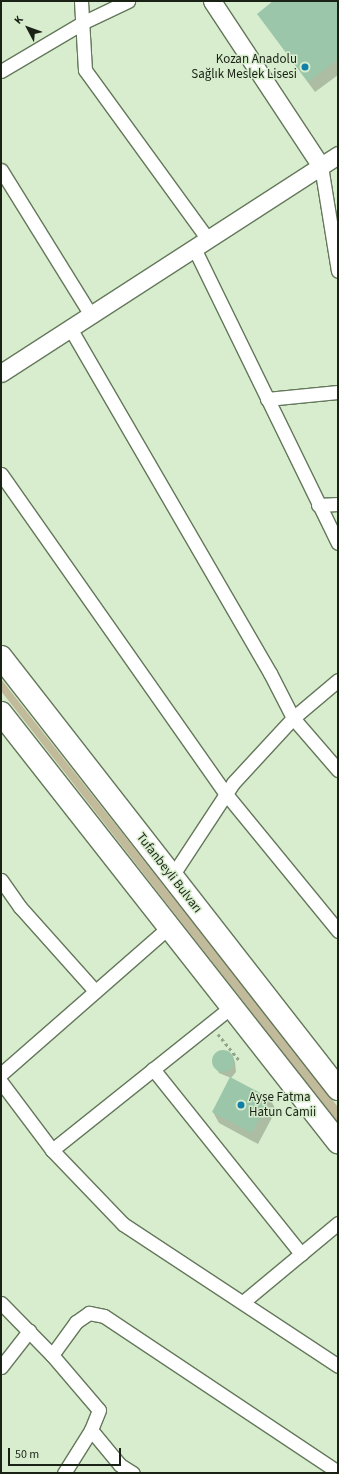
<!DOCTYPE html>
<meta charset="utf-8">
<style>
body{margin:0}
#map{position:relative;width:339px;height:1474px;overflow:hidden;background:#d7edcd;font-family:"Source Sans 3",sans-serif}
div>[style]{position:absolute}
.green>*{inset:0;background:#c1bb9b}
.shadow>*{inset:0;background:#0003}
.building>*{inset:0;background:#9bc6a9}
.round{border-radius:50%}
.path>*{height:2.5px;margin-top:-1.25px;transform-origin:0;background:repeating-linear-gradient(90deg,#93a48b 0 3px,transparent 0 6px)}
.roads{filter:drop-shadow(1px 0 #64785b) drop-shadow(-1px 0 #64785b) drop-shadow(0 1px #64785b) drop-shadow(0 -1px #64785b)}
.minor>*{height:13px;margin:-6.5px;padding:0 6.5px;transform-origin:6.5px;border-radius:6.5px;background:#fff}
.tertiary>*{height:17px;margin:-8.5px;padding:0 8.5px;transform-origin:8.5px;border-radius:8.5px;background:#fff}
.trunk>*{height:22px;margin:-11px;padding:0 11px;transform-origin:11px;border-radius:11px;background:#fff}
.dots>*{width:11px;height:11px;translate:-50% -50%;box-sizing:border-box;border:2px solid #d7edcd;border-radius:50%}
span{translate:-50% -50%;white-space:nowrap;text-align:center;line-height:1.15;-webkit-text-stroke:3px #d7edcd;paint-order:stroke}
.poi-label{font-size:13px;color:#1a2216}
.right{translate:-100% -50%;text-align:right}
.left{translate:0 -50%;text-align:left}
.street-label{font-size:13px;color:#1a2216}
.frame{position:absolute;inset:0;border:2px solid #1a2216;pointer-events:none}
.north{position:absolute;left:8px;top:8px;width:40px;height:40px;-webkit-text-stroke:3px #d7edcd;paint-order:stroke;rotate:311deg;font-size:11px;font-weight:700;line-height:16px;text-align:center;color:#1a2216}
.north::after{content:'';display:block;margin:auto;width:14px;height:18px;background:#1a2216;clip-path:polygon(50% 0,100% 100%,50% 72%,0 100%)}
.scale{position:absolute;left:8px;top:1448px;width:113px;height:18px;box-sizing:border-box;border:2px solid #1a2216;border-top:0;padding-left:5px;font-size:12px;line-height:14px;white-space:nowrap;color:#1a2216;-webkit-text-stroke:3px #d7edcd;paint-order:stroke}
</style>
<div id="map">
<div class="green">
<i style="clip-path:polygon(1px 679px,338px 1107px,338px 1123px,1px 691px)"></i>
</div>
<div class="shadow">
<i style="clip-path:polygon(275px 1px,338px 1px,338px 75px,315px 92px,258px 14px)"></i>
<i style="clip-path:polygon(222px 1051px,232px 1055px,235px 1062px,236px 1072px,231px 1078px,219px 1073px,213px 1062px,218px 1052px)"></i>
<i style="clip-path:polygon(231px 1079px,270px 1099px,276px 1110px,258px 1144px,219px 1123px,213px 1112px)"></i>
</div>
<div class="building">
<i style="clip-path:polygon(273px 1px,338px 1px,338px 59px,308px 82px,257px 14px)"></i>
<i class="round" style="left:212px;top:1050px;width:22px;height:22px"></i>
<i style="clip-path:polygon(230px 1077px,270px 1098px,252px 1133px,212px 1112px)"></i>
</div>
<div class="path">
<i style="left:218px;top:1034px;width:33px;rotate:51deg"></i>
</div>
<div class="roads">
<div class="minor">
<i style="left:81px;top:1px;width:69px;rotate:86.7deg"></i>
<i style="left:85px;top:70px;width:209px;rotate:54deg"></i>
<i style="left:1px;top:71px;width:96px;rotate:-30.6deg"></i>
<i style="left:84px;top:22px;width:49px;rotate:-25.5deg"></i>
<i style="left:321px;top:166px;width:106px;rotate:80.8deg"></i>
<i style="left:1px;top:170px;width:171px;rotate:58.2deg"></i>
<i style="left:194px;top:248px;width:328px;rotate:64deg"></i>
<i style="left:70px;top:328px;width:399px;rotate:59.9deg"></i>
<i style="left:270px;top:673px;width:51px;rotate:62.9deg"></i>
<i style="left:293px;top:718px;width:69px;rotate:49.1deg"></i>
<i style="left:267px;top:399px;width:71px;rotate:-5.6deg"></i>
<i style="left:1px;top:474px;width:391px;rotate:54.9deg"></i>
<i style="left:226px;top:794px;width:177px;rotate:50.7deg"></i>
<i style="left:318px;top:505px;width:20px;rotate:-3deg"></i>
<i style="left:172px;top:876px;width:111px;rotate:-56.7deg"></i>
<i style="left:233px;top:783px;width:88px;rotate:-47.3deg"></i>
<i style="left:293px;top:718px;width:59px;rotate:-40.2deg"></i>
<i style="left:1px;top:880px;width:33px;rotate:55deg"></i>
<i style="left:20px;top:907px;width:113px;rotate:48.2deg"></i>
<i style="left:153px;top:1069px;width:237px;rotate:51.3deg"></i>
<i style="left:1px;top:1074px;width:223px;rotate:-41.2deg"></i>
<i style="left:1px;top:1082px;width:85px;rotate:53.1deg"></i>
<i style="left:52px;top:1150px;width:103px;rotate:46.2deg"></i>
<i style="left:123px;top:1224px;width:258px;rotate:33.4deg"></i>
<i style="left:52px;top:1150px;width:229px;rotate:-38.6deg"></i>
<i style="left:243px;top:1302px;width:124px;rotate:-39.7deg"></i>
<i style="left:1px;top:1303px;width:73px;rotate:45.6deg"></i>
<i style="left:52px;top:1355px;width:72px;rotate:49.5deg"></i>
<i style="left:99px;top:1410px;width:22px;rotate:112deg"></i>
<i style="left:91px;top:1430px;width:51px;rotate:122.1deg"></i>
<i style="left:52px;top:1355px;width:41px;rotate:-54deg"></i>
<i style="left:76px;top:1322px;width:16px;rotate:-35deg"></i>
<i style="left:89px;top:1313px;width:15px;rotate:11deg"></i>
<i style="left:104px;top:1316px;width:281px;rotate:33.7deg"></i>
<i style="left:1px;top:1367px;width:46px;rotate:-52.1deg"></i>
<i style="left:91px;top:1430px;width:45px;rotate:50.4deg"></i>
<i style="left:120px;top:1465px;width:15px;rotate:32deg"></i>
</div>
<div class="tertiary">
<i style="left:212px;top:1px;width:198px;rotate:56.6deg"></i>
<i style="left:1px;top:373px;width:401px;rotate:-32.9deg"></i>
</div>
<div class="trunk">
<i style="left:1px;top:657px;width:548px;rotate:52.04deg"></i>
<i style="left:1px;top:713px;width:546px;rotate:51.85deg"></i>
</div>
</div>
<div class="dots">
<i style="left:305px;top:67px;background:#1080a8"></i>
<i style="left:241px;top:1105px;background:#1080a8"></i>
</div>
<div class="poi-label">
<span class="right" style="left:297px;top:67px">Kozan Anadolu<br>Sağlık Meslek Lisesi</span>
<span class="left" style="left:249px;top:1105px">Ayşe Fatma<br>Hatun Camii</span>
</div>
<div class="street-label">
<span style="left:169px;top:873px;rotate:52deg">Tufanbeyli Bulvarı</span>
</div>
<div class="frame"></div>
<div class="north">K</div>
<div class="scale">50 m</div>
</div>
